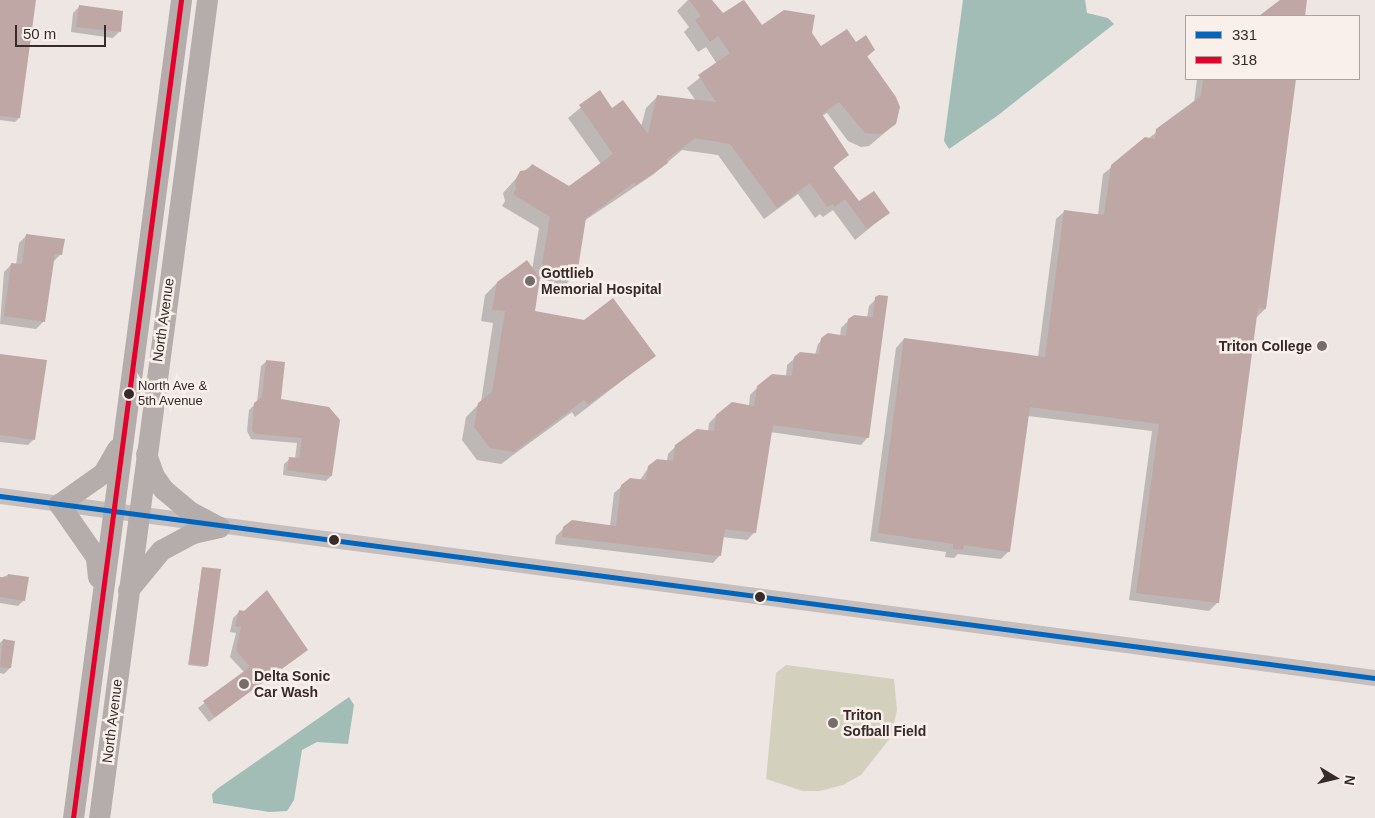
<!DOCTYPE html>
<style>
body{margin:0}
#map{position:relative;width:1375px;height:818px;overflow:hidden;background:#ede6e3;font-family:Helvetica,sans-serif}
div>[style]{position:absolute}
.green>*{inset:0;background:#d3d1be}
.water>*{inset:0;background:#a1bdb6}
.shadow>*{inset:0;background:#0003}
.building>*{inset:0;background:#bfa7a6}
.tertiary>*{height:16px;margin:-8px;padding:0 8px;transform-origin:8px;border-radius:8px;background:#c6bebc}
.primary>*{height:21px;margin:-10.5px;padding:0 10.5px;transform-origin:10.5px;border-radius:10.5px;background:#b5adab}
.bus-1>*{height:5px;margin:-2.5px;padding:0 2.5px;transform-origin:2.5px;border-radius:2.5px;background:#0065bd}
.bus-2>*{height:5px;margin:-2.5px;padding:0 2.5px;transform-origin:2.5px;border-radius:2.5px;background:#e4002b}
.dots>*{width:14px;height:14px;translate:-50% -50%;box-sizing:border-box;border:2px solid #f9efeb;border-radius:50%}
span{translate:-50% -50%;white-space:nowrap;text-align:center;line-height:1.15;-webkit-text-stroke:5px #f9efeb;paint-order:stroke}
.bus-label{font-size:13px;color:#372b2a}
.left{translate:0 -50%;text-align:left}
.poi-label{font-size:14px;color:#372b2a;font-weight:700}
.right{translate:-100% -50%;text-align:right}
.street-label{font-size:14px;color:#372b2a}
.legend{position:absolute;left:1185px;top:15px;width:175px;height:65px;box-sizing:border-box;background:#f9efeb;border:1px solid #aba19e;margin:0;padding:6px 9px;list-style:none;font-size:15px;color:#372b2a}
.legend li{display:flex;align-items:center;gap:10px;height:25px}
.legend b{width:25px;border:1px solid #aba19e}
.north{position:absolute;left:1310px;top:753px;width:50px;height:50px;-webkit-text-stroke:4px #f9efeb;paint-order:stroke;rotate:99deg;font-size:14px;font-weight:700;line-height:20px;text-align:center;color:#372b2a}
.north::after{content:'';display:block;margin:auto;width:18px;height:22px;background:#372b2a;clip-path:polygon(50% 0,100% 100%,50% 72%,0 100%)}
.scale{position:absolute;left:15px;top:25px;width:91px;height:22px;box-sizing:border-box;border:2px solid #372b2a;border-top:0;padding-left:6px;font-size:15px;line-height:18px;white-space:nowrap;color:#372b2a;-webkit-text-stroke:4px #f9efeb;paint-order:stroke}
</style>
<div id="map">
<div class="green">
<i style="clip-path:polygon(786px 665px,894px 679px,897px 710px,891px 737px,861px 775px,843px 785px,820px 791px,803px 791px,766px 779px,776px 673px)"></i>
</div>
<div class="water">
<i style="clip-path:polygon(963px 0,1085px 0,1087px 13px,1108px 18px,1114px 24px,997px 116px,949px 149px,944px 141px)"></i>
<i style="clip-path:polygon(349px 697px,354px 705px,348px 744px,317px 742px,302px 750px,294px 800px,287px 811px,269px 812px,213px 803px,212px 794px,217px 789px)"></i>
</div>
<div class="shadow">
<i style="clip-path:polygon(0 0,35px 0,19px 118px,15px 122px,0 120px)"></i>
<i style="clip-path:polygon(688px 0,711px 0,722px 15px,743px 0,762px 27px,811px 33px,821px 48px,856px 44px,874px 50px,866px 58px,895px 124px,869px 146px,861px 147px,848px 141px,827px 113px,822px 116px,847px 155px,833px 168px,859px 203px,888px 213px,855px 240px,833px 210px,823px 217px,820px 214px,815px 218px,798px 194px,764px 219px,718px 155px,682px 150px,654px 174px,584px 221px,576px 274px,564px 286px,539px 278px,533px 312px,654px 356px,575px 417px,572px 412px,501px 464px,477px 460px,462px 440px,466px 417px,481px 402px,493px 323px,481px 321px,485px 295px,497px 283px,532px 270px,539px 228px,502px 206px,505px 201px,503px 193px,521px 173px,532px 165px,569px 187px,601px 164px,568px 118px,600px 92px,612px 110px,641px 127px,646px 108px,658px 96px,696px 101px,687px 88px,717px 64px,706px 47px,698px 52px,684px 32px,689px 27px,677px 11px)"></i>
<i style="clip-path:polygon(79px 7px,119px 32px,113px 38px,71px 32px,73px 13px)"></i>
<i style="clip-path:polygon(1197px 79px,1295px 79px,1265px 309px,1256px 318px,1218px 602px,1209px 611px,1129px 600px,1152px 431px,1028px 416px,1009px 551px,1001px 559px,958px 554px,954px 558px,945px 557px,946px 552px,870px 541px,896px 348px,904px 339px,1038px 357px,1056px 219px,1065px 211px,1098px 215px,1103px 174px,1194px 103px)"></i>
<i style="clip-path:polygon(27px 235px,61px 254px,53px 262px,44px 321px,36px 329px,0 324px,4px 272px,12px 264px,16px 265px,19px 243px)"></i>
<i style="clip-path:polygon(876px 299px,868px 437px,861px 445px,770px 432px,754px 533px,747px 540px,722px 537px,720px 555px,713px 563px,555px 544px,556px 536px,564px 528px,610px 526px,614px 493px,622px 486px,640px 480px,649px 467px,667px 461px,668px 454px,676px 446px,708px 432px,709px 423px,717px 415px,749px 406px,750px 395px,758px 387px,786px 377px,787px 365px,795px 358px,815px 355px,818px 344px,825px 337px,840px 337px,841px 328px,849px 320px,867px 318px,869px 306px)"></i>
<i style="clip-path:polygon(0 355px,34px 439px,28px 445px,0 442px)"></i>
<i style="clip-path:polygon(267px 361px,279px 400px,331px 476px,326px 481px,283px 475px,284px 464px,290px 459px,295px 459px,297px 443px,251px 439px,247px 431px,249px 410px,257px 402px,261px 366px)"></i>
<i style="clip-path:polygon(202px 568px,207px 666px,205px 667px,188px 665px)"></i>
<i style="clip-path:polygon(8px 575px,24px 600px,18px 606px,0 603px,0 578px)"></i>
<i style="clip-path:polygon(239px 612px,306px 650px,209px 722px,198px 708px,244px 672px,230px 657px,236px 633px,230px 632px,233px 618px)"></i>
<i style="clip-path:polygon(3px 640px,10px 668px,4px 674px,0 673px,0 643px)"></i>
</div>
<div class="building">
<i style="clip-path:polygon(0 0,36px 0,20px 118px,0 116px)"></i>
<i style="clip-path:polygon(689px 0,712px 0,723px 13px,744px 0,762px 25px,784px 10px,815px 15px,812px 33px,821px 46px,847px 29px,856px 42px,866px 35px,875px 50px,867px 56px,896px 97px,900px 107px,896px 124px,882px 134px,865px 133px,839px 102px,822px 114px,849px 155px,833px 167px,859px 201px,874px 191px,890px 213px,867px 229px,845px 199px,835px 207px,833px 204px,827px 207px,810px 183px,777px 208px,730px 144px,695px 138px,666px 160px,668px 163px,636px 185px,635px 182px,586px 218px,577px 275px,542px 264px,550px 217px,513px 194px,516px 189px,515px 181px,520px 171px,528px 170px,532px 164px,569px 186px,613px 154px,579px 105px,600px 90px,612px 108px,623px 100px,648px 134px,657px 95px,716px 102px,698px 75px,730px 53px,718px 36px,710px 42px,695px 20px,701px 16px)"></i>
<i style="clip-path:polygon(1280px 0,1307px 0,1305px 16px,1259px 16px)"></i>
<i style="clip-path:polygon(79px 5px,123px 11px,121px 32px,76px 27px)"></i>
<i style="clip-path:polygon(1203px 79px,1296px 79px,1266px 309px,1258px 308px,1219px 603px,1136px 593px,1159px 424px,1030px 407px,1010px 552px,964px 545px,963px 550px,953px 549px,953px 544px,878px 533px,904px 338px,1045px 357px,1064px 210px,1104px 215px,1111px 165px,1145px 137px,1155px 139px,1156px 129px,1201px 96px)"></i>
<i style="clip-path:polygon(26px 234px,65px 239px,62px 255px,55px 254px,45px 322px,4px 316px,11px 263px,22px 264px)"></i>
<i style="clip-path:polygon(527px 260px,540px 278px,535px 311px,584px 320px,613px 298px,656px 356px,588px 405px,584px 400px,514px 452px,490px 448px,474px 427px,478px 403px,492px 392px,505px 311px,492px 310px,497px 282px)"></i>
<i style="clip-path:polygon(879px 295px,888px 296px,869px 438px,773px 425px,756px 533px,725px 529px,721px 556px,562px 537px,563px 527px,572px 520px,616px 526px,621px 485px,630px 478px,646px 480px,648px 466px,657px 459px,673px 461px,675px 445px,697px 429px,714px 431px,716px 415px,732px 402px,754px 406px,757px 386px,772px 374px,792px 376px,794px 357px,800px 352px,819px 354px,821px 338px,828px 333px,846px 336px,848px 319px,854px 315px,873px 317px,875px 297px)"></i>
<i style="clip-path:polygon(0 354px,47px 360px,35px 440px,0 435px)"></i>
<i style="clip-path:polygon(266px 360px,285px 362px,281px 399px,329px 407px,340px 420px,332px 476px,287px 470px,289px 457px,299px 458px,302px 438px,256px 434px,252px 431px,254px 403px,262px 397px)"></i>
<i style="clip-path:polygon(202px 567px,221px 569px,208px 666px,189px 664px)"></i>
<i style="clip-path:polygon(8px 574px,29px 577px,25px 601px,0 597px,0 577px,7px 578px)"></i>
<i style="clip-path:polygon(267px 590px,308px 650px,215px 717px,203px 701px,250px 667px,236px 650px,241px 627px,235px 626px,239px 610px,244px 611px)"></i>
<i style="clip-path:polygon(3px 639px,15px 641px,11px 668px,0 667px)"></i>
</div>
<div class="tertiary">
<i style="left:0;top:496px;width:1387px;rotate:7.54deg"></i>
</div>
<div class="primary">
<i style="left:146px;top:454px;width:23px;rotate:70deg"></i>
<i style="left:154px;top:476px;width:16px;rotate:55deg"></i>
<i style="left:163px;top:489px;width:34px;rotate:40deg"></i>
<i style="left:189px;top:511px;width:34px;rotate:28deg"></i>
<i style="left:98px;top:577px;width:20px;rotate:-96deg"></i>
<i style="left:96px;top:557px;width:65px;rotate:-124.9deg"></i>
<i style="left:59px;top:504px;width:54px;rotate:-35.2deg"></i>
<i style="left:103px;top:473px;width:28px;rotate:-60deg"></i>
<i style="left:128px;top:590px;width:52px;rotate:-50.5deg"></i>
<i style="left:161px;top:550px;width:36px;rotate:-28deg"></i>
<i style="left:193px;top:533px;width:27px;rotate:-13deg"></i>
<i style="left:73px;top:818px;width:825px;rotate:-82.48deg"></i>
<i style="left:99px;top:818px;width:825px;rotate:-82.48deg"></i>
</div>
<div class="bus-1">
<i style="left:0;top:496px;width:1387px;rotate:7.54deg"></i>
</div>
<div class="bus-2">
<i style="left:73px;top:818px;width:825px;rotate:-82.48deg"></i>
</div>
<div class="dots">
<i style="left:530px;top:281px;background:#776c6b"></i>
<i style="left:1322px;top:346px;background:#776c6b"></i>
<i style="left:129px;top:394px;background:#372b2a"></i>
<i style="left:334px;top:540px;background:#372b2a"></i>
<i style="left:760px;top:597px;background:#372b2a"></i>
<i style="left:244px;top:684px;background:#776c6b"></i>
<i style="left:833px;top:723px;background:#776c6b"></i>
</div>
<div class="bus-label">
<span class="left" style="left:138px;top:394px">North Ave &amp;<br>5th Avenue</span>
</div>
<div class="poi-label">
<span class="left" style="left:541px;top:281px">Gottlieb<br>Memorial Hospital</span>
<span class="right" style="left:1312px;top:346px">Triton College</span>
<span class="left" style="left:254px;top:684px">Delta Sonic<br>Car Wash</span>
<span class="left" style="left:843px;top:723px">Triton<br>Sofball Field</span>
</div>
<div class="street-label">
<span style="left:163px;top:320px;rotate:-82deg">North Avenue</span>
<span style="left:112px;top:721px;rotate:-83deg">North Avenue</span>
</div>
<ul class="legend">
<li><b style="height:6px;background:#0065bd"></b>331</li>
<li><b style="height:6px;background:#e4002b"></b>318</li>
</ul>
<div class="north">N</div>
<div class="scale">50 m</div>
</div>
